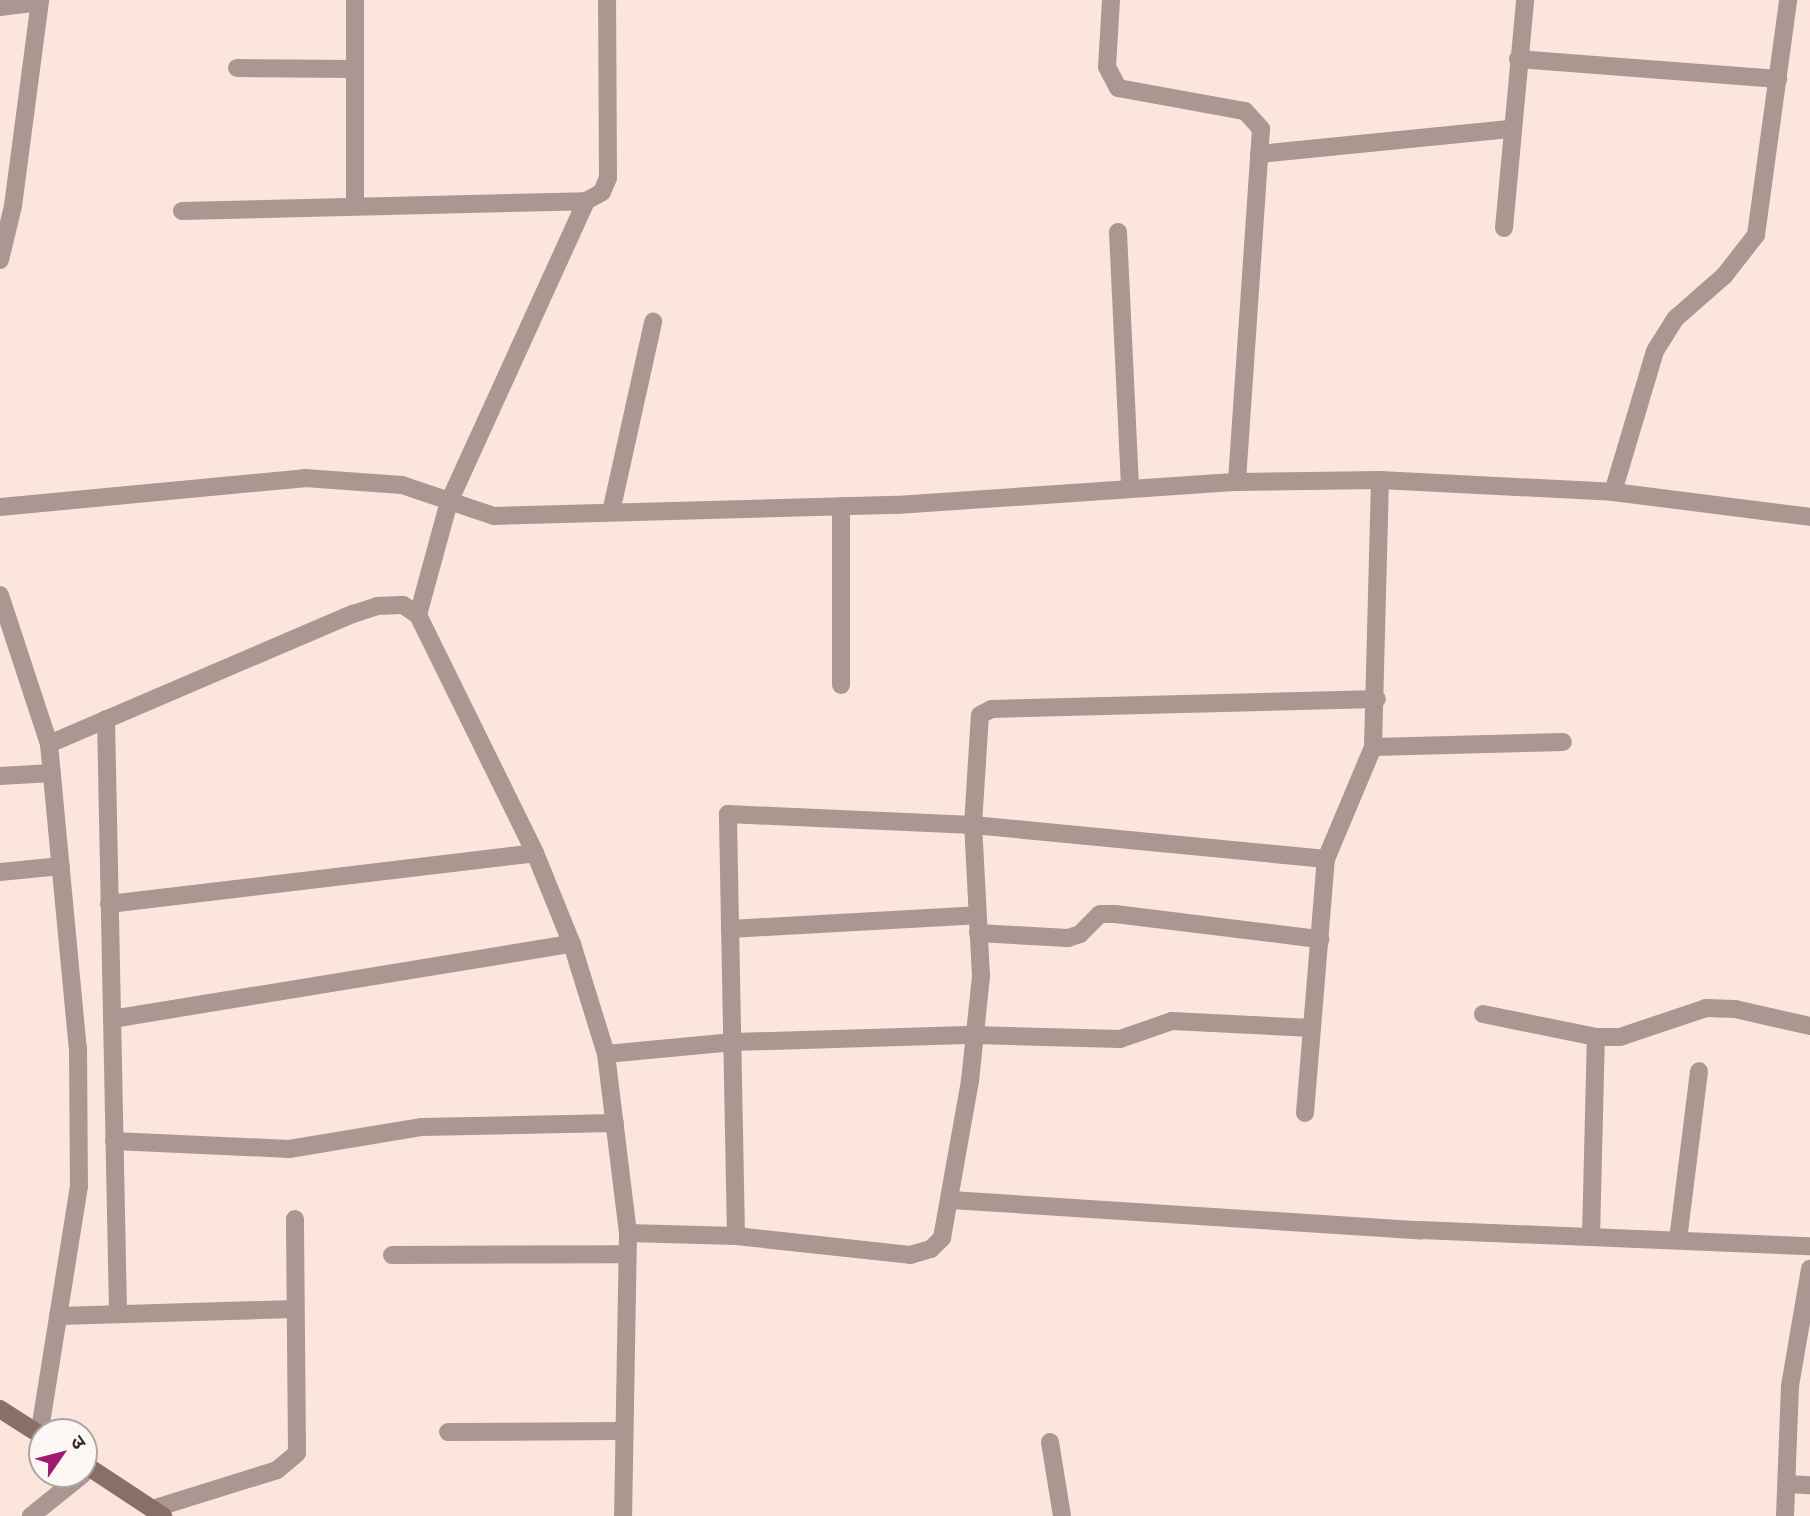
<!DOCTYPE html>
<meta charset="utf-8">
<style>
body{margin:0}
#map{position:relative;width:1810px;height:1516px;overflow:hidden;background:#fce5dc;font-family:"Archivo Narrow","Noto Sans Devanagari",sans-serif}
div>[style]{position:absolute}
.street>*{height:18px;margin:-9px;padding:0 9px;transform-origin:9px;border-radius:9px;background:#aa9792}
.secondary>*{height:18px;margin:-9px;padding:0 9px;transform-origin:9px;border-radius:9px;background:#8a6f67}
span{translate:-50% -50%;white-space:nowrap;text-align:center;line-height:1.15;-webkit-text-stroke:5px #fcf7f5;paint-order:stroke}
.north{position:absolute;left:28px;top:1418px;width:70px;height:70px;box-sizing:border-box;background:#fcf7f5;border:2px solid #aca5a3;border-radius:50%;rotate:55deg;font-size:19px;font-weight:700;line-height:28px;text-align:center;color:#342b28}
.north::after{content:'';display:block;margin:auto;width:24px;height:32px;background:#9d1c6f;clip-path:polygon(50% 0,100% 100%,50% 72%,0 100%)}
</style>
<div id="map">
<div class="street">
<i style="left:1111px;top:0;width:67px;rotate:93.4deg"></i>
<i style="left:1107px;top:67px;width:24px;rotate:62deg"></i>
<i style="left:1118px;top:88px;width:129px;rotate:10.3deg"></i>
<i style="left:1245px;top:111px;width:24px;rotate:48deg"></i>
<i style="left:1261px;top:129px;width:354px;rotate:93.9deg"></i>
<i style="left:0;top:7px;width:40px;rotate:-7.1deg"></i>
<i style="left:1518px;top:59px;width:261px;rotate:4.4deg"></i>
<i style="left:237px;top:68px;width:118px;rotate:0.5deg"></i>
<i style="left:1259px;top:154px;width:252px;rotate:-5.7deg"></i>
<i style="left:355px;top:206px;width:206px;rotate:-90deg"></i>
<i style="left:182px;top:211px;width:404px;rotate:-1.4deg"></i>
<i style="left:586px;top:201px;width:18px;rotate:-29deg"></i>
<i style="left:602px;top:192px;width:15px;rotate:-67deg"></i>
<i style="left:608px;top:178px;width:178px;rotate:-90.3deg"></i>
<i style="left:1504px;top:228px;width:229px;rotate:-84.7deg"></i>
<i style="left:1118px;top:232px;width:256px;rotate:87.3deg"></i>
<i style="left:0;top:260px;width:56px;rotate:-76.5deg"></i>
<i style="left:13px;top:206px;width:208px;rotate:-82.5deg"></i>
<i style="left:1613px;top:492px;width:147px;rotate:-73.4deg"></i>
<i style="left:1655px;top:351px;width:39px;rotate:-58deg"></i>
<i style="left:1676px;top:318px;width:64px;rotate:-41.2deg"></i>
<i style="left:1724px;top:276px;width:52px;rotate:-52deg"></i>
<i style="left:1756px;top:235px;width:237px;rotate:-82.2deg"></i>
<i style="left:841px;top:506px;width:179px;rotate:90deg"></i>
<i style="left:0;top:507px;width:306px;rotate:-5.4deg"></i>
<i style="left:305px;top:478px;width:97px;rotate:4.1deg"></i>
<i style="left:402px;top:485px;width:97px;rotate:18.6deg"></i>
<i style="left:494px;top:516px;width:403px;rotate:-1.6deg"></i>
<i style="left:897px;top:505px;width:341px;rotate:-3.9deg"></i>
<i style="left:1237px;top:482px;width:143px;rotate:-0.8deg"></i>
<i style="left:1380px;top:480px;width:233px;rotate:2.9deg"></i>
<i style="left:1613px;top:492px;width:199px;rotate:7.2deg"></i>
<i style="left:611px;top:512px;width:195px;rotate:-77.5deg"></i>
<i style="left:0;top:595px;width:157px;rotate:71.8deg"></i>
<i style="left:49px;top:744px;width:305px;rotate:84.6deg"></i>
<i style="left:78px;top:1048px;width:138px;rotate:89.6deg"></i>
<i style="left:79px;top:1186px;width:252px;rotate:99.1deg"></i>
<i style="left:418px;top:615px;width:117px;rotate:-74.7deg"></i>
<i style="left:449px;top:502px;width:331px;rotate:-65.5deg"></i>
<i style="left:106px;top:719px;width:595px;rotate:88.84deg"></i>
<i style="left:49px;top:744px;width:331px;rotate:-23.2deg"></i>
<i style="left:353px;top:614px;width:25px;rotate:-18deg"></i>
<i style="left:377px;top:606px;width:26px;rotate:-2deg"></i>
<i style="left:403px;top:605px;width:18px;rotate:34deg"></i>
<i style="left:418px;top:615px;width:265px;rotate:63.8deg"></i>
<i style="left:535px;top:853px;width:98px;rotate:67.9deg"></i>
<i style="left:572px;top:944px;width:115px;rotate:72.8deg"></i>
<i style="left:606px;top:1054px;width:180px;rotate:83deg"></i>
<i style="left:628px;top:1233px;width:283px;rotate:91deg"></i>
<i style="left:1373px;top:747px;width:190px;rotate:-1.5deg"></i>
<i style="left:0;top:776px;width:52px;rotate:-3.3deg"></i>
<i style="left:0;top:872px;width:61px;rotate:-5.6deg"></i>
<i style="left:109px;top:904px;width:429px;rotate:-6.8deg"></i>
<i style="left:730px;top:929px;width:247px;rotate:-3.2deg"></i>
<i style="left:978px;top:933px;width:90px;rotate:3.2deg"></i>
<i style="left:1068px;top:938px;width:13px;rotate:-18deg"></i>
<i style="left:1080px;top:934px;width:28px;rotate:-45deg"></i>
<i style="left:1100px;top:914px;width:15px"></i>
<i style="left:1115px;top:914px;width:207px;rotate:7deg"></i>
<i style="left:1483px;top:1014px;width:115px;rotate:11.5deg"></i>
<i style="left:1596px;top:1037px;width:24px"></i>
<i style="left:1620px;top:1037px;width:91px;rotate:-18.6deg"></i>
<i style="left:1706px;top:1008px;width:29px;rotate:2deg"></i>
<i style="left:1735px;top:1009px;width:77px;rotate:12.8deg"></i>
<i style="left:112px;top:1019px;width:466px;rotate:-9.3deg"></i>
<i style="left:606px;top:1054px;width:128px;rotate:-5.4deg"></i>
<i style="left:733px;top:1042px;width:242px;rotate:-1.7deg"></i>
<i style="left:975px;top:1035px;width:145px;rotate:1.6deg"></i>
<i style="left:1120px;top:1039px;width:55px;rotate:-19.1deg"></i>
<i style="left:1172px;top:1021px;width:140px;rotate:2.9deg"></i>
<i style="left:1305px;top:1113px;width:255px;rotate:-85.3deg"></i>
<i style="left:1326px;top:859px;width:121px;rotate:-67.2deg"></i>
<i style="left:1373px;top:747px;width:267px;rotate:-88.5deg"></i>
<i style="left:114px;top:1141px;width:175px;rotate:2.6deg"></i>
<i style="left:289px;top:1149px;width:135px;rotate:-9.4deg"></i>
<i style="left:422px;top:1127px;width:193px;rotate:-1.2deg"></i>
<i style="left:951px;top:1200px;width:471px;rotate:3.7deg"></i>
<i style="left:1421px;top:1230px;width:389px;rotate:2.4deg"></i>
<i style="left:628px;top:1233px;width:108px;rotate:1.6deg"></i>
<i style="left:736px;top:1236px;width:175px;rotate:6.2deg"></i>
<i style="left:910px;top:1255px;width:22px;rotate:-16deg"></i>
<i style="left:931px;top:1249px;width:16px;rotate:-45deg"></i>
<i style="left:942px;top:1238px;width:159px;rotate:-79.9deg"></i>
<i style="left:970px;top:1081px;width:106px;rotate:-84deg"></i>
<i style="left:981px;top:976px;width:151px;rotate:-93deg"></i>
<i style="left:973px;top:825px;width:110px;rotate:-86.4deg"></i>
<i style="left:980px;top:715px;width:13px;rotate:-27deg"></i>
<i style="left:992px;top:709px;width:385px;rotate:-1.5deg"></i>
<i style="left:736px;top:1236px;width:422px;rotate:-91.1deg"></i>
<i style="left:728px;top:814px;width:245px;rotate:2.6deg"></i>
<i style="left:973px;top:825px;width:355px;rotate:5.5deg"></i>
<i style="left:1591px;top:1237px;width:200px;rotate:-88.6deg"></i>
<i style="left:1678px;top:1240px;width:170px;rotate:-82.9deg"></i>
<i style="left:392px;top:1255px;width:235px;rotate:-0.2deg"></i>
<i style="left:58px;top:1316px;width:237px;rotate:-1.7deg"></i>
<i style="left:448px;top:1432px;width:176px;rotate:-0.3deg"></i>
<i style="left:1050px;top:1442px;width:75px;rotate:80.8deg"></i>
<i style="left:1788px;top:1484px;width:22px;rotate:3deg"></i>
<i style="left:152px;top:1509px;width:131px;rotate:-17.3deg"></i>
<i style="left:277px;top:1470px;width:26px;rotate:-40deg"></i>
<i style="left:297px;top:1453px;width:234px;rotate:-90.5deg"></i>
<i style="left:31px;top:1516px;width:67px;rotate:-38.9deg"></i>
<i style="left:1785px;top:1516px;width:130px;rotate:-87.8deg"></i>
<i style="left:1790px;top:1386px;width:119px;rotate:-80.3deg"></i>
</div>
<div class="secondary">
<i style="left:0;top:1409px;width:50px;rotate:32.7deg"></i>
<i style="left:84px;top:1464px;width:95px;rotate:33.4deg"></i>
</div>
<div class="north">उ</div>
</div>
